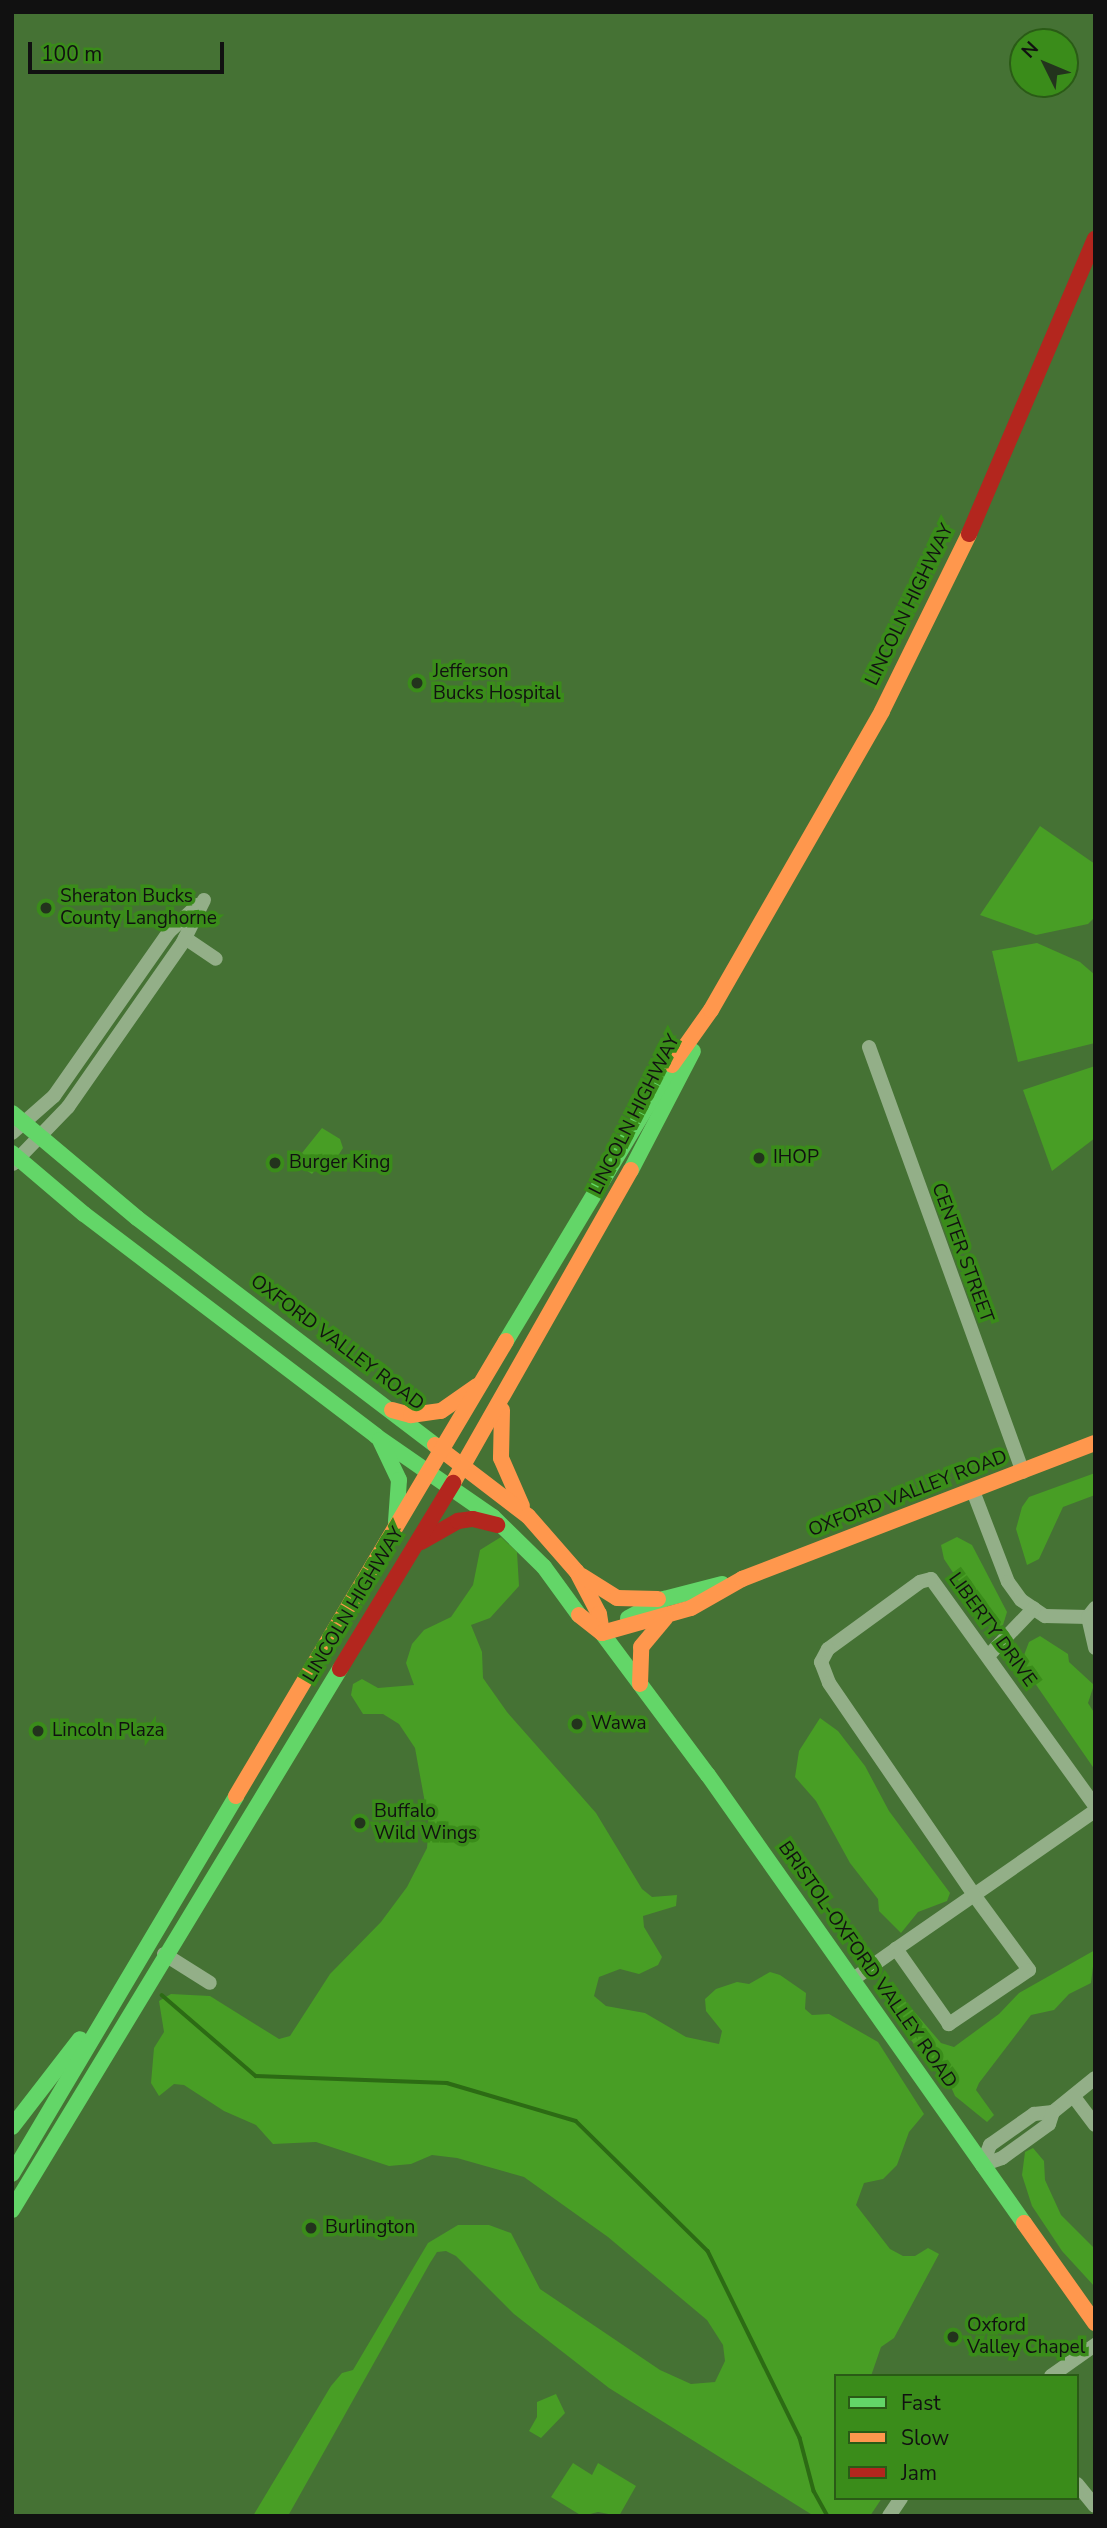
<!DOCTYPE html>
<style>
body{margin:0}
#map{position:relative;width:1107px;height:2528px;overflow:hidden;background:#457234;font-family:"Nunito Sans",sans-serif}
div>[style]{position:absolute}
.green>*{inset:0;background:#489e25}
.stream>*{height:3.5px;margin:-1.75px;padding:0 1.75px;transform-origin:1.75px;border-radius:1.75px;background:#2c6b14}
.street>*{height:14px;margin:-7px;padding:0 7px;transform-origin:7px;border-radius:7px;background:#93af88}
.fast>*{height:16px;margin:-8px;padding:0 8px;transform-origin:8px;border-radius:8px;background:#63d668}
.slow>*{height:16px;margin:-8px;padding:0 8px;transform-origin:8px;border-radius:8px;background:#ff974d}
.jam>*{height:16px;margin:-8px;padding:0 8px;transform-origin:8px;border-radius:8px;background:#b3261e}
.dots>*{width:19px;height:19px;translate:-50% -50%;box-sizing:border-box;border:4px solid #3a8c1a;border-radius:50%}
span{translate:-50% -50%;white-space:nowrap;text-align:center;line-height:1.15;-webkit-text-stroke:7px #3a8c1a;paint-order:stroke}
.street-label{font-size:19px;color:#111}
.poi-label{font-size:19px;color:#111}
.left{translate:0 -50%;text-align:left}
.frame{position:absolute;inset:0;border:14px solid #111;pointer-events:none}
.legend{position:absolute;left:834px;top:2374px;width:245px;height:126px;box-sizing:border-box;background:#3a8c1a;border:2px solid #2a5b16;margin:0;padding:9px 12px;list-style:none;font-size:21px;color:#111}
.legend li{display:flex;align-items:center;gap:14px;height:35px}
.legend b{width:35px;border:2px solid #2a5b16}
.north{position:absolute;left:1009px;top:28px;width:70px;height:70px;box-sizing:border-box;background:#3a8c1a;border:2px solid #2a5b16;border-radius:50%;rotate:313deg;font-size:19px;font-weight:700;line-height:28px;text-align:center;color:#111}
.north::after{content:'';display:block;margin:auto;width:24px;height:32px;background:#23331d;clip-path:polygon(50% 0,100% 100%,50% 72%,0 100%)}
.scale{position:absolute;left:28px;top:42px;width:196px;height:32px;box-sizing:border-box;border:4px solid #111;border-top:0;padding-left:9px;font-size:21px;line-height:24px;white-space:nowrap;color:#111;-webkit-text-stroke:5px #3a8c1a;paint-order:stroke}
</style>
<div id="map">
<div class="green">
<i style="clip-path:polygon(1040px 826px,1095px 864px,1095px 917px,1088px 924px,1036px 935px,980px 915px)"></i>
<i style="clip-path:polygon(1037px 943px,1080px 962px,1095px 975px,1095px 1043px,1018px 1062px,992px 951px)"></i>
<i style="clip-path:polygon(1095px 1066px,1095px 1138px,1052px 1171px,1023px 1090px)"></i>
<i style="clip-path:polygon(322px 1128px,340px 1139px,343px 1148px,327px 1173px,318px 1167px,312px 1174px,301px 1167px,307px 1158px,302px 1153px)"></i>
<i style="clip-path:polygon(1095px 1473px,1095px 1495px,1063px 1507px,1039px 1559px,1027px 1565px,1016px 1529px,1022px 1507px,1029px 1497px)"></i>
<i style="clip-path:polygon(501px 1537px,517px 1552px,519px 1586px,490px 1618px,471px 1625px,482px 1652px,483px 1678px,507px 1712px,596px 1813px,642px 1889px,652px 1897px,677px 1895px,676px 1906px,643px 1916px,644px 1927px,662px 1957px,658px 1965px,639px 1974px,620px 1969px,599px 1977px,594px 1996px,606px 2006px,645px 2013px,686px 2037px,719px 2044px,722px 2031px,706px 2011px,705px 1999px,716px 1989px,737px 1982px,749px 1984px,770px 1972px,780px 1975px,806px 1993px,805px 2009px,812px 2015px,829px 2014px,878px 2042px,924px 2114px,909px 2132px,897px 2165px,883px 2179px,864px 2183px,856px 2205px,890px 2249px,903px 2256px,915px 2256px,928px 2248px,939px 2254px,894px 2338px,881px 2347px,871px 2376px,836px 2376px,836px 2498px,882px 2498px,870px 2516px,814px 2516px,609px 2388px,514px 2314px,456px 2256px,446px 2251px,437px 2252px,430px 2263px,288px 2516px,253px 2516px,331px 2386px,342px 2373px,353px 2370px,428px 2243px,458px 2225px,489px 2225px,511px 2233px,540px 2289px,660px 2370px,691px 2384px,715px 2382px,725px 2361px,723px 2345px,707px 2320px,608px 2237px,524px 2177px,457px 2158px,432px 2155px,411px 2164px,389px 2166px,316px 2142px,273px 2144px,256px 2125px,224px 2111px,184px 2085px,174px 2084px,159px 2096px,151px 2083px,154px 2048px,164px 2032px,159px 2001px,171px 1994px,210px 1996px,279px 2039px,290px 2036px,330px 1974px,381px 1922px,407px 1887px,427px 1848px,429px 1825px,415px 1748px,399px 1724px,383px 1714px,363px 1714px,351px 1695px,353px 1684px,362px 1679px,378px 1688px,414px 1685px,406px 1663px,412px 1644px,424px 1630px,451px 1617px,473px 1585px,480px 1550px)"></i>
<i style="clip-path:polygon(957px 1537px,972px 1545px,1007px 1612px,1003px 1625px,996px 1628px,980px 1613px,944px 1559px,941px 1545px)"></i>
<i style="clip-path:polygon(1040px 1636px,1068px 1654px,1069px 1662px,1094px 1685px,1088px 1703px,1095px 1714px,1095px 1770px,1021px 1663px,1029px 1642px)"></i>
<i style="clip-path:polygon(820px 1718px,838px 1731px,865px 1766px,889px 1811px,950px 1893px,947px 1901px,918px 1912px,901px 1933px,879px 1911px,878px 1899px,850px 1863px,816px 1801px,795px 1777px,799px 1751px)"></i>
<i style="clip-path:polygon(1095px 1950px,1091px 1983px,1069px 1994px,1054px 2010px,1031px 2015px,979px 2083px,976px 2090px,994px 2115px,987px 2122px,955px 2096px,947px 2078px,927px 2063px,888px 2007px,887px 1997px,900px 1995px,941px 2043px,954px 2047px,999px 2014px,1019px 1993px)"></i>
<i style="clip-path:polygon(1033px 2148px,1044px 2161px,1045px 2180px,1061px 2215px,1095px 2249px,1095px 2287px,1062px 2251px,1032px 2206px,1022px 2175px,1025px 2152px)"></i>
<i style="clip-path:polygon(556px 2394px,565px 2413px,541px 2438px,529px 2431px,537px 2417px,537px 2402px)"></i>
<i style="clip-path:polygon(573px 2463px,592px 2475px,598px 2463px,636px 2486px,619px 2516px,598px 2512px,582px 2516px,551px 2497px)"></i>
</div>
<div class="stream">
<i style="left:162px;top:1995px;width:124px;rotate:40.8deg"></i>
<i style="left:256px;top:2076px;width:191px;rotate:2.1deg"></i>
<i style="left:447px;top:2083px;width:134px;rotate:16.4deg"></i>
<i style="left:576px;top:2121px;width:185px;rotate:44.6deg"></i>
<i style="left:708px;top:2251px;width:208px;rotate:63.8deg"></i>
<i style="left:800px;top:2438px;width:55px;rotate:75.2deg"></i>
<i style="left:814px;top:2491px;width:29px;rotate:61deg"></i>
</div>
<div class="street">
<i style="left:185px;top:938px;width:37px;rotate:34deg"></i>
<i style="left:869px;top:1047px;width:452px;rotate:70.1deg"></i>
<i style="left:12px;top:1133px;width:56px;rotate:-41.4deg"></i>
<i style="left:54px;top:1096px;width:200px;rotate:-55deg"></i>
<i style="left:169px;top:932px;width:40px;rotate:-43deg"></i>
<i style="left:13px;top:1164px;width:79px;rotate:-46deg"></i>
<i style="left:68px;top:1107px;width:201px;rotate:-55.1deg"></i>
<i style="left:183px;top:942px;width:47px;rotate:-63.4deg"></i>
<i style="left:973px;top:1491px;width:97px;rotate:69deg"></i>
<i style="left:1008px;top:1582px;width:22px;rotate:54deg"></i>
<i style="left:1021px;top:1600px;width:29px;rotate:34deg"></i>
<i style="left:1045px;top:1616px;width:43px;rotate:1.3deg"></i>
<i style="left:1095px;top:1608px;width:11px;rotate:128deg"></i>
<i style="left:1088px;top:1617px;width:32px;rotate:77deg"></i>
<i style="left:988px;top:1656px;width:66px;rotate:-46.2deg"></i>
<i style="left:1095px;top:1806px;width:280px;rotate:-125.8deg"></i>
<i style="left:931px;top:1579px;width:11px;rotate:165deg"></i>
<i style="left:920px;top:1582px;width:114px;rotate:143.9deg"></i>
<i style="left:828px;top:1649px;width:15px;rotate:118deg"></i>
<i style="left:821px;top:1662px;width:22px;rotate:69deg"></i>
<i style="left:829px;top:1683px;width:257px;rotate:55.6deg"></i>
<i style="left:974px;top:1895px;width:147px;rotate:-34.8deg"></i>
<i style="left:164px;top:1954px;width:54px;rotate:32.2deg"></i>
<i style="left:852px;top:1980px;width:54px;rotate:-35.2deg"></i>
<i style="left:896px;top:1949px;width:95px;rotate:-34.7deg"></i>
<i style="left:974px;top:1895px;width:93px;rotate:53.7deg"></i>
<i style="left:1029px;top:1970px;width:97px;rotate:146deg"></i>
<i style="left:949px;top:2024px;width:92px;rotate:-125.2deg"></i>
<i style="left:1074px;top:2097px;width:35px;rotate:53deg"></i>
<i style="left:1053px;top:2112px;width:54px;rotate:-39deg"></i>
<i style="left:982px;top:2165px;width:22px;rotate:-68deg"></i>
<i style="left:990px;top:2145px;width:54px;rotate:-35.2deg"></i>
<i style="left:1034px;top:2114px;width:19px;rotate:-6deg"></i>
<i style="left:982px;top:2165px;width:21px;rotate:-19deg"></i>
<i style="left:1002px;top:2158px;width:58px;rotate:-35.9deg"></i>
<i style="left:1049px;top:2124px;width:13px;rotate:-72deg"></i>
<i style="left:1051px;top:2376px;width:54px;rotate:-35.2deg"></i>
<i style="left:1077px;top:2484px;width:28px;rotate:51deg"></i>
<i style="left:889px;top:2516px;width:22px;rotate:-56deg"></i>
</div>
<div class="fast">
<i style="left:12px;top:1113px;width:163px;rotate:40deg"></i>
<i style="left:137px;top:1218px;width:375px;rotate:37.3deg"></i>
<i style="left:12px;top:1153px;width:94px;rotate:40.3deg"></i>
<i style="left:84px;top:1214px;width:367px;rotate:37.2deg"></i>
<i style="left:376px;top:1436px;width:142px;rotate:34.7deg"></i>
<i style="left:493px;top:1517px;width:71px;rotate:44.4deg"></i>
<i style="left:544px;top:1567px;width:59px;rotate:53.9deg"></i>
<i style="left:631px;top:1170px;width:134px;rotate:-62.5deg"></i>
<i style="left:506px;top:1341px;width:322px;rotate:-59deg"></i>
<i style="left:380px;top:1440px;width:44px;rotate:64.6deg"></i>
<i style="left:399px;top:1480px;width:42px;rotate:94.1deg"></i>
<i style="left:628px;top:1618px;width:41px;rotate:-27.8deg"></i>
<i style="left:664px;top:1599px;width:60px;rotate:-14.5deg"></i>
<i style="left:602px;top:1633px;width:177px;rotate:53.3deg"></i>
<i style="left:708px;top:1775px;width:548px;rotate:54.8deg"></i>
<i style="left:12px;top:2127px;width:111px;rotate:-52.3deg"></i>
<i style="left:12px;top:2174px;width:439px;rotate:-59.3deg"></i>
<i style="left:12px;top:2210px;width:633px;rotate:-58.77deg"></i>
</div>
<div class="slow">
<i style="left:672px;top:1065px;width:67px;rotate:-54.7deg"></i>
<i style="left:711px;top:1010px;width:344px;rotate:-60.2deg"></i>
<i style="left:882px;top:711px;width:197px;rotate:-63.8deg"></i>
<i style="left:392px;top:1410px;width:20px;rotate:15deg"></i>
<i style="left:411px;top:1415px;width:30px;rotate:-8deg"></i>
<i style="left:441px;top:1411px;width:44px;rotate:-34.8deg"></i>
<i style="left:502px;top:1410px;width:48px;rotate:91.2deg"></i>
<i style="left:501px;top:1458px;width:52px;rotate:66.4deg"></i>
<i style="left:435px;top:1445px;width:117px;rotate:37.4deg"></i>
<i style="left:528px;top:1516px;width:74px;rotate:48.8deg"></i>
<i style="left:577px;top:1572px;width:47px;rotate:62.4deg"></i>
<i style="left:599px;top:1614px;width:19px;rotate:81deg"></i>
<i style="left:453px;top:1483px;width:360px;rotate:-60.4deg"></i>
<i style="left:582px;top:1576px;width:41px;rotate:32.2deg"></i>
<i style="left:617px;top:1598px;width:41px;rotate:1.4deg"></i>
<i style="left:579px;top:1615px;width:29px;rotate:38deg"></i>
<i style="left:602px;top:1633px;width:92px;rotate:-15.7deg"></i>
<i style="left:691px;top:1608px;width:59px;rotate:-29.6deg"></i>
<i style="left:742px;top:1579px;width:378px;rotate:-21.1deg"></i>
<i style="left:640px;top:1684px;width:37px;rotate:-88deg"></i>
<i style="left:641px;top:1647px;width:38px;rotate:-50deg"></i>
<i style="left:236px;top:1796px;width:529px;rotate:-59.31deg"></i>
<i style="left:1024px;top:2223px;width:123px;rotate:54.6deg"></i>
</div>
<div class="jam">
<i style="left:969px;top:534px;width:321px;rotate:-66.9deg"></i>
<i style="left:421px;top:1542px;width:43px;rotate:-29.6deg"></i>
<i style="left:458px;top:1521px;width:15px;rotate:-8deg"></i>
<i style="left:473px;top:1519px;width:25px;rotate:14deg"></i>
<i style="left:340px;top:1669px;width:218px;rotate:-58.7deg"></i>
</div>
<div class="dots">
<i style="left:417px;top:683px;background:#23331d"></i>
<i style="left:46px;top:908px;background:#23331d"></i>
<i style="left:759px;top:1158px;background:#23331d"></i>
<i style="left:275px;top:1163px;background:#23331d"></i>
<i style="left:577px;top:1724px;background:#23331d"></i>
<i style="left:38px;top:1731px;background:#23331d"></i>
<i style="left:360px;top:1823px;background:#23331d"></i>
<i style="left:311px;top:2228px;background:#23331d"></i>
<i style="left:953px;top:2337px;background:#23331d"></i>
</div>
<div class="street-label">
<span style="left:910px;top:605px;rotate:-64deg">LINCOLN HIGHWAY</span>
<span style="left:635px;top:1115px;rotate:-63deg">LINCOLN HIGHWAY</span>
<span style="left:962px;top:1253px;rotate:70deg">CENTER STREET</span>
<span style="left:337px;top:1343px;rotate:37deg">OXFORD VALLEY ROAD</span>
<span style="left:908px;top:1494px;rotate:-21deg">OXFORD VALLEY ROAD</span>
<span style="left:354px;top:1605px;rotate:-59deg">LINCOLN HIGHWAY</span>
<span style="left:992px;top:1630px;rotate:54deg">LIBERTY DRIVE</span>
<span style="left:867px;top:1965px;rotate:55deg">BRISTOL-OXFORD VALLEY ROAD</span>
</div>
<div class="poi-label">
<span class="left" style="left:433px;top:683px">Jefferson<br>Bucks Hospital</span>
<span class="left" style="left:60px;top:908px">Sheraton Bucks<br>County Langhorne</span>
<span class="left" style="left:773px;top:1158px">IHOP</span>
<span class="left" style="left:289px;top:1163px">Burger King</span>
<span class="left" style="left:591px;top:1724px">Wawa</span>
<span class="left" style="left:52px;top:1731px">Lincoln Plaza</span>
<span class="left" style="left:374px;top:1823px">Buffalo<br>Wild Wings</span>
<span class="left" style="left:325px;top:2228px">Burlington</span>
<span class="left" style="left:967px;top:2337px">Oxford<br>Valley Chapel</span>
</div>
<div class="frame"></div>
<ul class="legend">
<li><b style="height:9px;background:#63d668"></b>Fast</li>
<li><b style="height:9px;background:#ff974d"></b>Slow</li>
<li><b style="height:9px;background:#b3261e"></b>Jam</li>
</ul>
<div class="north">N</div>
<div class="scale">100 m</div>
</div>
